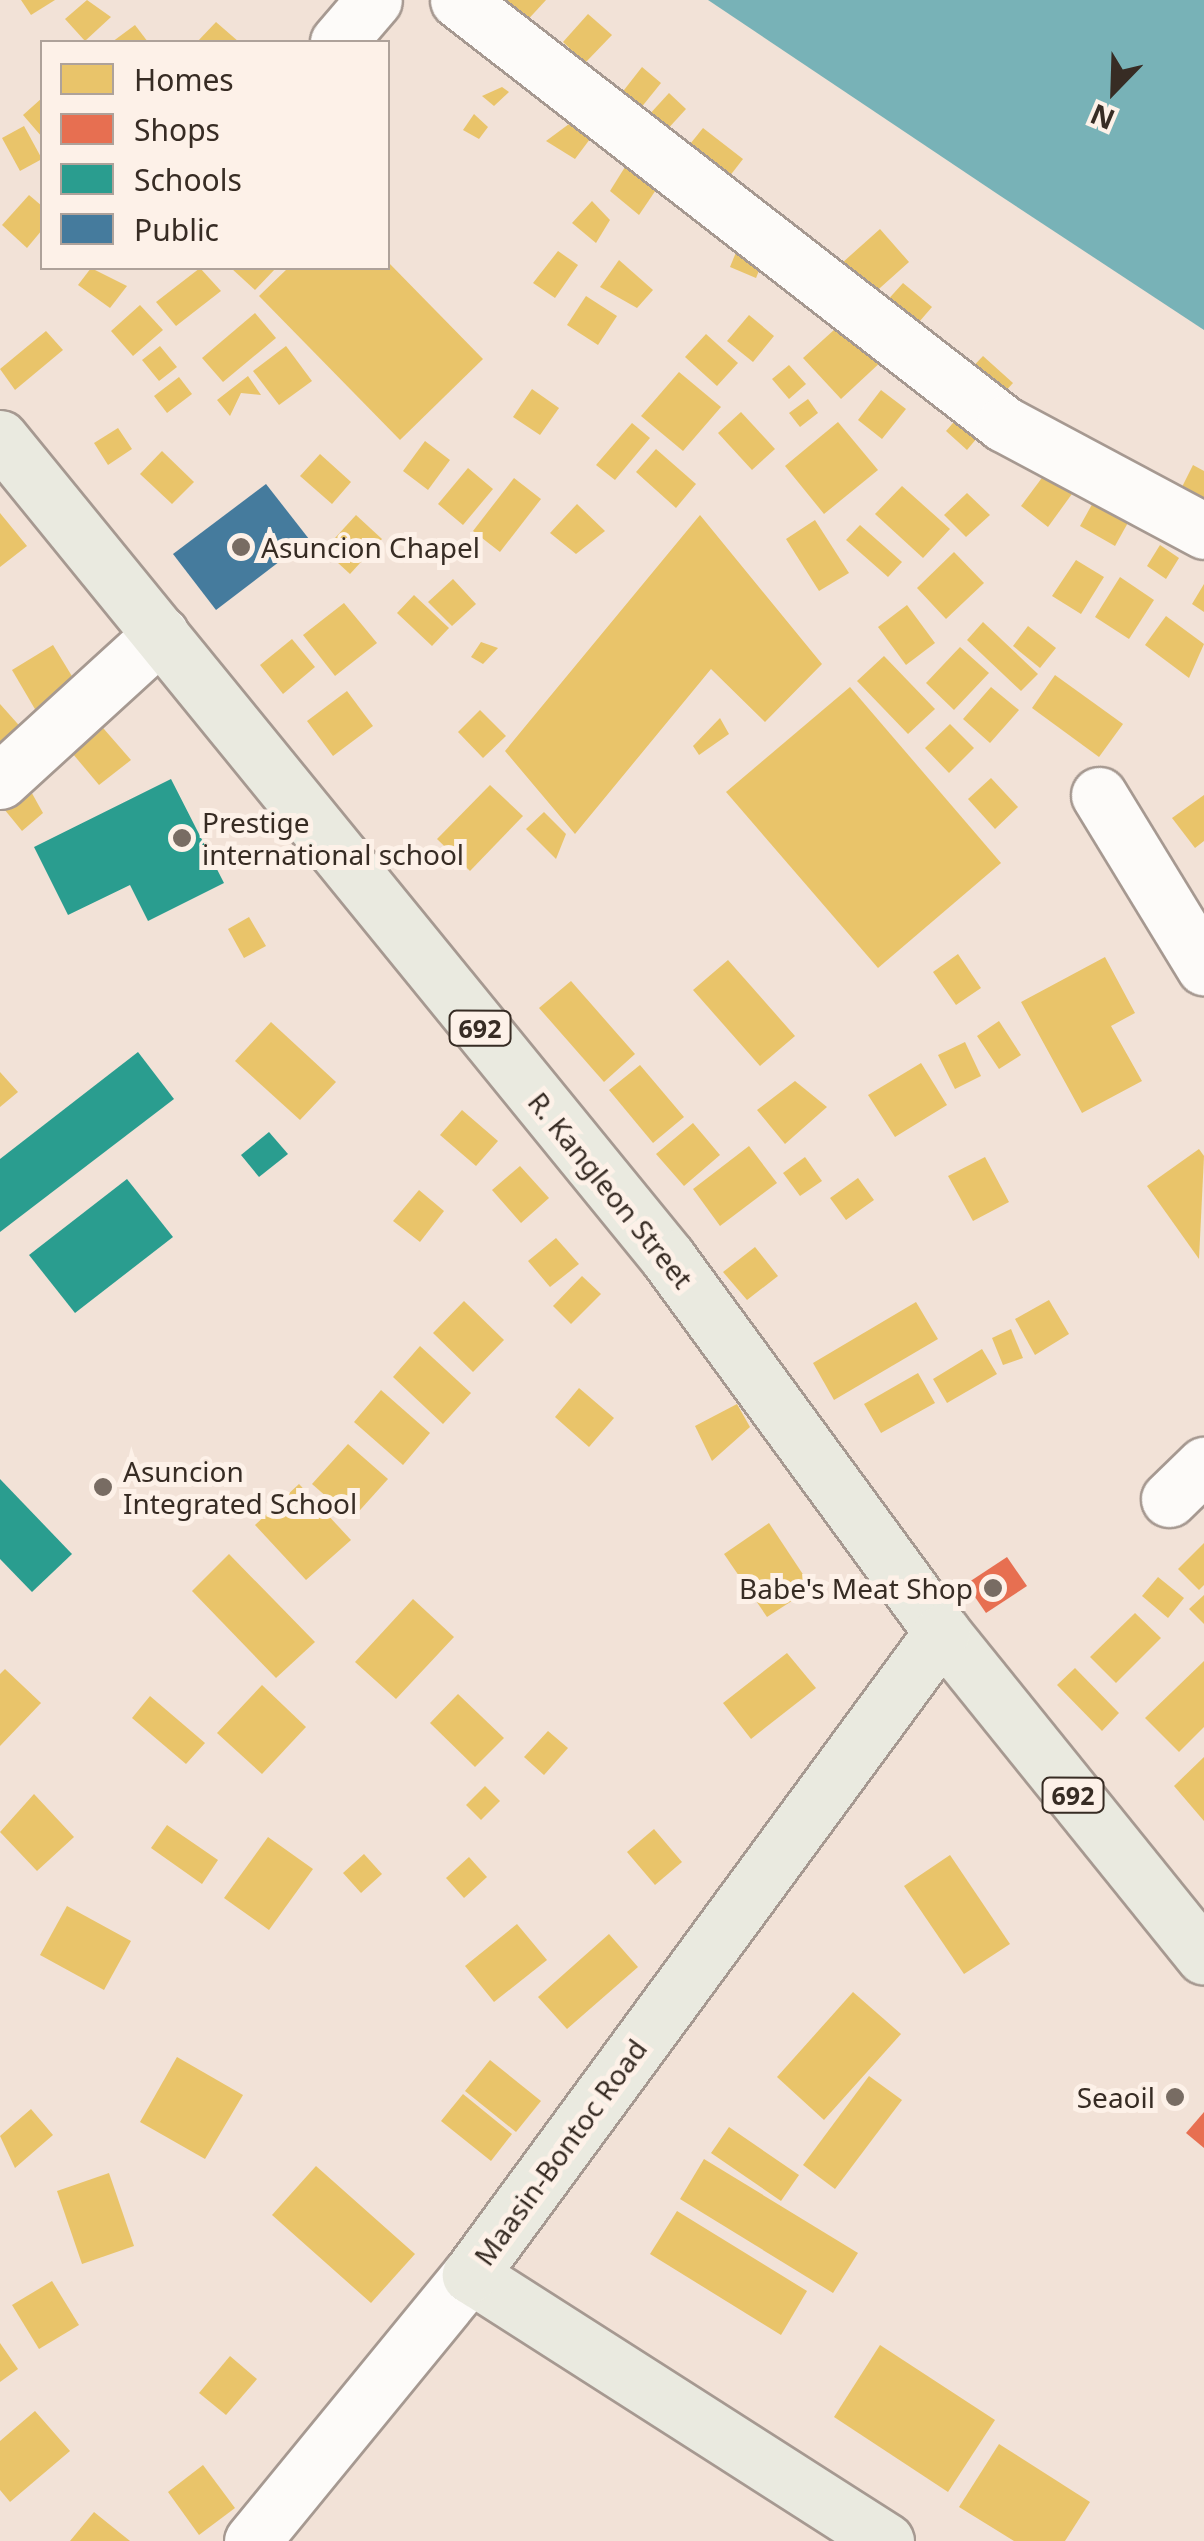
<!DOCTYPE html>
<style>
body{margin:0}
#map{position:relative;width:1204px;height:2541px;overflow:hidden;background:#f2e2d7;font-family:"Noto Sans",sans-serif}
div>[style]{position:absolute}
.water>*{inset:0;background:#78b2b7}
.homes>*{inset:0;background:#e9c46a}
.shops>*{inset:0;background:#e76f51}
.schools>*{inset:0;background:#2a9d8f}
.public>*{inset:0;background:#457b9d}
.roads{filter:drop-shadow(2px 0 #a69991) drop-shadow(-2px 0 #a69991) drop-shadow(0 2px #a69991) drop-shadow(0 -2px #a69991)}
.minor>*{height:55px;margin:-27.5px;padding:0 27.5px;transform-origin:27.5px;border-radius:27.5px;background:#fdfbf9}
.major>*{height:55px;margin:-27.5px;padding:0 27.5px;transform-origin:27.5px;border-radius:27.5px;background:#eaeae0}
.dots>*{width:28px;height:28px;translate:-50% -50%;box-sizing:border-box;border:5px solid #fdf1e8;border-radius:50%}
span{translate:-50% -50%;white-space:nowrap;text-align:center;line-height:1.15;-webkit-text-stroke:10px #fdf1e8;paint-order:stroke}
.shield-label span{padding:2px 8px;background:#fdf1e8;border:2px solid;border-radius:8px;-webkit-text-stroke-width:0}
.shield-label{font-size:25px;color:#372c24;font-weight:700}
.poi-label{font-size:28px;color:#372c24}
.left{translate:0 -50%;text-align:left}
.right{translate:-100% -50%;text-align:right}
.street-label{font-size:28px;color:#372c24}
.legend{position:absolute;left:40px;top:40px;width:350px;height:230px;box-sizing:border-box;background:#fdf1e8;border:2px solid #aea29a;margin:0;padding:12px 18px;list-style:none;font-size:30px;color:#372c24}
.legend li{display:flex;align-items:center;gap:20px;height:50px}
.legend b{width:50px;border:2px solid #aea29a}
.north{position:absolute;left:1064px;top:40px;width:100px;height:100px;-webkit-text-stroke:8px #fdf1e8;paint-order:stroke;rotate:203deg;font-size:28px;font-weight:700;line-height:40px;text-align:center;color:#372c24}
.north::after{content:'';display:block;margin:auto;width:35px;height:45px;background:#372c24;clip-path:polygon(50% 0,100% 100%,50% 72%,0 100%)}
</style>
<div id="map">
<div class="water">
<i style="clip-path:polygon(708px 0,1204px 0,1204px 330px,999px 195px)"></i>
</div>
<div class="homes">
<i style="clip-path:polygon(21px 0,55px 0,31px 15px)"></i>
<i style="clip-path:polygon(87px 0,111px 17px,85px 41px,65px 19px)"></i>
<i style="clip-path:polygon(504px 0,546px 0,523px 25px)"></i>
<i style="clip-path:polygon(588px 14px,612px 35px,585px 63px,563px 42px)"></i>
<i style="clip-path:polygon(216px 22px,239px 42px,197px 42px)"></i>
<i style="clip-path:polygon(135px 25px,148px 42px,112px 42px)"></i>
<i style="clip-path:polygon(642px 67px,661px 83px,636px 114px,617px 99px)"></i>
<i style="clip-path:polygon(502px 87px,509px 92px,494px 106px,482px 96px)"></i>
<i style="clip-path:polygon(669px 93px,686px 109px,665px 132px,648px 116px)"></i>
<i style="clip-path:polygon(42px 98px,42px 137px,23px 115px)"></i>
<i style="clip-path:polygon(474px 114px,488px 127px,479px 139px,463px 130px)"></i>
<i style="clip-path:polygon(569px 124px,590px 139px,575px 159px,546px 141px)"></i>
<i style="clip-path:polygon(24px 126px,42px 159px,20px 171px,2px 138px)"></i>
<i style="clip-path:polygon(703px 128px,743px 159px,722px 186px,682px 154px)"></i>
<i style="clip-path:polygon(630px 159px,662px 181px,639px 215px,610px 191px)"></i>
<i style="clip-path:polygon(29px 195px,42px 206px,42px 230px,27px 248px,2px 225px)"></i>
<i style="clip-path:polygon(592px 201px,610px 220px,596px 243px,572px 223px)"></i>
<i style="clip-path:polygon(880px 229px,909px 262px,871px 296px,842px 263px)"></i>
<i style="clip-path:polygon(739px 245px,765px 256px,756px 278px,730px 267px)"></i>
<i style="clip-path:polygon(558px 251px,578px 265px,555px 298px,533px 283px)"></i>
<i style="clip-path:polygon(619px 260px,653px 290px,637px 308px,600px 287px)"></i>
<i style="clip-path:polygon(388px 262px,483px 359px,400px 440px,259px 296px,288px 268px)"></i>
<i style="clip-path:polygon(91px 268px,127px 286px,110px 308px,78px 285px)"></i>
<i style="clip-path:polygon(200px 268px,221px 291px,176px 326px,156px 302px)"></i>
<i style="clip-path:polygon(231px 268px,276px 268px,255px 290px)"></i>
<i style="clip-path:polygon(903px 283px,932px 307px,913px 329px,884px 304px)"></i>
<i style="clip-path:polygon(586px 296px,617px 316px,598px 345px,567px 325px)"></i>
<i style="clip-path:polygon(140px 305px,163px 330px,133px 356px,111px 331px)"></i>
<i style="clip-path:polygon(255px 313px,276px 338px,223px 382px,202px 358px)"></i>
<i style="clip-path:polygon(749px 315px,774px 336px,753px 362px,727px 341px)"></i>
<i style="clip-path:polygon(845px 320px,883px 360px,841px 399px,803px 358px)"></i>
<i style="clip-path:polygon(46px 331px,63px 350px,15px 390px,0 369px)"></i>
<i style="clip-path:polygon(706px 334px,738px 363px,717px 386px,685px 357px)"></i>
<i style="clip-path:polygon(160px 346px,177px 367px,159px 381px,142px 360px)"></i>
<i style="clip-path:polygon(286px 346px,312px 381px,279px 405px,253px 371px)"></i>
<i style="clip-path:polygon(983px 356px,1013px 383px,994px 404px,964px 376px)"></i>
<i style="clip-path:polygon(789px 365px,806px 384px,789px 399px,772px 379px)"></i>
<i style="clip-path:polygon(679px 372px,721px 407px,683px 451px,641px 416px)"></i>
<i style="clip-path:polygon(248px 376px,261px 395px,241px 393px,230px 416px,217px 400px)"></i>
<i style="clip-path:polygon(179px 377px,192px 394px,167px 413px,154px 396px)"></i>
<i style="clip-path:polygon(532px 389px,559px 408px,540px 435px,513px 417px)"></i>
<i style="clip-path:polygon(881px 390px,906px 409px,882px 439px,858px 420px)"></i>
<i style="clip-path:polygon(808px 399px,818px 413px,800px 427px,789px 413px)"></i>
<i style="clip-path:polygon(966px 408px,987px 426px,967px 450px,946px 431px)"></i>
<i style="clip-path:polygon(741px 412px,775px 449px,752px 470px,718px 433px)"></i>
<i style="clip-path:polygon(838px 422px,878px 470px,824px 514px,785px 466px)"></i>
<i style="clip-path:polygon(632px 423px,650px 438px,615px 480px,596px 465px)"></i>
<i style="clip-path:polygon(118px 428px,132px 449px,108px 465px,94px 443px)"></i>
<i style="clip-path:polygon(425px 441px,450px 460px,428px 490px,403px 471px)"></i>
<i style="clip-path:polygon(656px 449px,696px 484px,676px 508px,636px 472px)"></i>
<i style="clip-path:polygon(162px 451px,194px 482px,172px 504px,140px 474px)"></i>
<i style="clip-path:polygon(320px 454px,351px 482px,332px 504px,300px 476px)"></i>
<i style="clip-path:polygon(1193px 465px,1204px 471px,1204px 518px,1174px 503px)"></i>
<i style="clip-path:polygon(1050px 467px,1077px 487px,1048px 527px,1021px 506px)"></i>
<i style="clip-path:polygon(468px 468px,493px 489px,463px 525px,438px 504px)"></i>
<i style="clip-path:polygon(514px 478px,541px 499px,500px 552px,473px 531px)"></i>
<i style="clip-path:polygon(902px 486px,950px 529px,923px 558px,875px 514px)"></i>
<i style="clip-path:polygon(967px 493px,990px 515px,966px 537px,944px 515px)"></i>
<i style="clip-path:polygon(1095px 499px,1130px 519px,1115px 546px,1080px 526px)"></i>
<i style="clip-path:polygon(577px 504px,605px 531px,576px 554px,550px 533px)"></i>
<i style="clip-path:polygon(0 513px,27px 546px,0 567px)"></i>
<i style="clip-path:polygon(356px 515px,382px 539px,350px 574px,324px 550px)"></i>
<i style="clip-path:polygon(700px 515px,822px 664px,765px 722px,711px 669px,575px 834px,505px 751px)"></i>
<i style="clip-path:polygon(815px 520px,849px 573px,819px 591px,786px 539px)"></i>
<i style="clip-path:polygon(860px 525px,902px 562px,888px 577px,846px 540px)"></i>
<i style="clip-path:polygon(1160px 545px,1179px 558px,1166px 579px,1147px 566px)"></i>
<i style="clip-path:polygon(954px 552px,984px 583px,946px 619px,917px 588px)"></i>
<i style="clip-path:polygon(1076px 560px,1104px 577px,1081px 614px,1052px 596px)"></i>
<i style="clip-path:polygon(1120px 577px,1154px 600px,1129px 639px,1095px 617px)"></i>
<i style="clip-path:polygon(453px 579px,476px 604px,452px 626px,428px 602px)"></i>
<i style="clip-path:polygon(1204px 584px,1204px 612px,1192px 604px)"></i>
<i style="clip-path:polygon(414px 595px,449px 628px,432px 646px,397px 613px)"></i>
<i style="clip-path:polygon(344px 603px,377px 643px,335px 676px,303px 635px)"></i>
<i style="clip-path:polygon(907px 605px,935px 643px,906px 665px,878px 627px)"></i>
<i style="clip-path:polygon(1166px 616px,1204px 644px,1189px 678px,1145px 645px)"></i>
<i style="clip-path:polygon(983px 622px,1038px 674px,1021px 691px,967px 640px)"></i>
<i style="clip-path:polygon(1028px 626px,1056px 648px,1040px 668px,1013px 646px)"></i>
<i style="clip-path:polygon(292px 639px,315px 667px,283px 694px,260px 665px)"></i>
<i style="clip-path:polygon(481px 642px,498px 648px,483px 664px,471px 657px)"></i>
<i style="clip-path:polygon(53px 645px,81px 691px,39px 716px,12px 670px)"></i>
<i style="clip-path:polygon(960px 647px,989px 673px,954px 710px,926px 683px)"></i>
<i style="clip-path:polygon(884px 656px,935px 709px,908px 734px,857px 681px)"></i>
<i style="clip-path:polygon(1055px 675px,1123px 724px,1099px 757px,1032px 708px)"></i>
<i style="clip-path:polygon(850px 687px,1001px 863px,878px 968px,726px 792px)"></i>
<i style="clip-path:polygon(991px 687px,1019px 710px,990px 743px,963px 719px)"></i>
<i style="clip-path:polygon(347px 691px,373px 726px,333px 756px,307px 721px)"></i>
<i style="clip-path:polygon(0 704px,25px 732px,0 755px)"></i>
<i style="clip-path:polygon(480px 710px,506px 736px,483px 758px,458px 732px)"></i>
<i style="clip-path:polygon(720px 718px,729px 734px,699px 755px,693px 746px)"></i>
<i style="clip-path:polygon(97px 721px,131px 760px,99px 785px,62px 741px)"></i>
<i style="clip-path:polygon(950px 724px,974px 748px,949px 773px,925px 748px)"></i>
<i style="clip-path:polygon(991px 778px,1018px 807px,995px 829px,968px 799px)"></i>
<i style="clip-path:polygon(490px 785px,523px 816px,470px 871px,437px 839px)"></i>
<i style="clip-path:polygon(29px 788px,43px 813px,22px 831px,0 804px)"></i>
<i style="clip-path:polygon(1204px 795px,1204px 841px,1195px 848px,1172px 818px)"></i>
<i style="clip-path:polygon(544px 812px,566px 834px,556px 859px,526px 829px)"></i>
<i style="clip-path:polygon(249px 917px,266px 946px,244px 958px,228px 929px)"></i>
<i style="clip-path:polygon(958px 954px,981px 988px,956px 1005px,933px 972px)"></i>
<i style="clip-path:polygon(1105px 957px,1135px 1013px,1111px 1026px,1142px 1081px,1082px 1113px,1021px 1002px)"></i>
<i style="clip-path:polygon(728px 960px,795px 1036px,760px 1066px,693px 990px)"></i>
<i style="clip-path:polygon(571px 981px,635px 1054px,604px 1082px,539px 1008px)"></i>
<i style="clip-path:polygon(999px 1021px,1021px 1055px,999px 1069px,977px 1036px)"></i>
<i style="clip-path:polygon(271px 1022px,336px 1082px,300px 1120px,235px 1061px)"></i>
<i style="clip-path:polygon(965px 1042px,981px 1076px,955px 1089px,938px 1055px)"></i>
<i style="clip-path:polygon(921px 1063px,947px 1105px,895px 1137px,868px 1095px)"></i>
<i style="clip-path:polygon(640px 1065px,684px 1117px,653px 1143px,609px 1090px)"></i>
<i style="clip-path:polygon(0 1072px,18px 1092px,0 1107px)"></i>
<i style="clip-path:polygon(795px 1081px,827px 1107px,785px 1144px,757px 1110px)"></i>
<i style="clip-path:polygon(462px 1110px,498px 1141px,476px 1166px,440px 1135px)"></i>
<i style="clip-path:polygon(693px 1123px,720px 1155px,684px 1186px,656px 1154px)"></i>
<i style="clip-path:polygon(749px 1146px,777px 1183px,720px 1226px,693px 1189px)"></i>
<i style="clip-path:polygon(1199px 1149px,1204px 1156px,1199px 1259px,1147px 1186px)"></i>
<i style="clip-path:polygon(805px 1157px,822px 1181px,800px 1196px,783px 1173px)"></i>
<i style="clip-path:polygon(985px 1157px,1009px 1202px,973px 1221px,948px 1176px)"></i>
<i style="clip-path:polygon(520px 1166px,549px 1198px,521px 1223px,492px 1190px)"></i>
<i style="clip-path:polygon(858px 1178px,874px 1200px,846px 1220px,830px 1198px)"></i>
<i style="clip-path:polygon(419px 1190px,444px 1211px,420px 1242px,393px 1221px)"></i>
<i style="clip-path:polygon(556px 1238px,579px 1264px,550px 1287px,528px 1261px)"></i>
<i style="clip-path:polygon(755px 1247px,778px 1276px,747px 1300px,723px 1272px)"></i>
<i style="clip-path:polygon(582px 1276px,601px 1294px,571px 1324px,553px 1306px)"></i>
<i style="clip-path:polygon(1049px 1300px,1069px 1334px,1035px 1355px,1015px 1319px)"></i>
<i style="clip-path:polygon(464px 1301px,504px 1340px,473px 1372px,433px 1333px)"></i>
<i style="clip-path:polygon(916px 1302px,938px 1339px,834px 1400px,813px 1363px)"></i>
<i style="clip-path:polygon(1011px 1329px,1023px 1358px,1003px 1365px,992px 1338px)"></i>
<i style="clip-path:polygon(420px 1346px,471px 1393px,443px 1424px,393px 1377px)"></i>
<i style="clip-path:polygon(982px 1349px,997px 1374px,947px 1403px,933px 1379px)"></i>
<i style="clip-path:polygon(918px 1373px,935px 1403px,881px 1433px,864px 1404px)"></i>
<i style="clip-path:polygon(579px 1388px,614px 1418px,589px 1447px,555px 1417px)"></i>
<i style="clip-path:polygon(381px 1390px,430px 1433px,403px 1465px,354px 1422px)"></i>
<i style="clip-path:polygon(737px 1404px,750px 1427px,712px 1461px,695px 1426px)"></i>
<i style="clip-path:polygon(348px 1444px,388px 1479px,352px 1519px,312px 1484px)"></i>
<i style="clip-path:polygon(299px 1484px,351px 1540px,306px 1580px,255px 1525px)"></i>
<i style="clip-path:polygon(769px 1523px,812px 1588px,767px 1617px,724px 1554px)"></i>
<i style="clip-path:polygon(1204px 1543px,1204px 1585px,1199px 1590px,1178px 1569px)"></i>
<i style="clip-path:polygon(229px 1554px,315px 1642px,276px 1678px,192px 1591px)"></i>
<i style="clip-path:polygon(1158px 1577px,1184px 1598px,1168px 1618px,1142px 1596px)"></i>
<i style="clip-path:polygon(1204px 1595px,1204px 1624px,1189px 1609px)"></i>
<i style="clip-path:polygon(413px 1599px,454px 1637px,396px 1699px,355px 1662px)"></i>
<i style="clip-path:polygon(1135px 1613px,1161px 1638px,1116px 1683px,1090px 1657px)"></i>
<i style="clip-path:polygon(787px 1653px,816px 1688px,751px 1739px,723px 1703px)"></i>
<i style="clip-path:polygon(1204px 1661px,1204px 1727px,1179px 1752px,1145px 1718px)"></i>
<i style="clip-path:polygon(1075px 1668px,1119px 1713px,1102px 1731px,1057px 1685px)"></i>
<i style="clip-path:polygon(5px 1669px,41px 1703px,0 1746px,0 1674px)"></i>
<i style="clip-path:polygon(262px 1685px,306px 1727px,262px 1774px,217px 1733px)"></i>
<i style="clip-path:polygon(458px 1694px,504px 1738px,475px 1767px,430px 1723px)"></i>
<i style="clip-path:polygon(150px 1696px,205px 1743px,186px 1764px,132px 1718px)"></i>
<i style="clip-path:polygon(548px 1731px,568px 1748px,544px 1775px,524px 1757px)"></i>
<i style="clip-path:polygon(1204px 1757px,1204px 1821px,1174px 1786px)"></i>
<i style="clip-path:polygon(485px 1786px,500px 1801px,481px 1820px,466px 1805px)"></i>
<i style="clip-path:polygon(34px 1794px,74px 1837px,37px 1871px,0 1832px)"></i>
<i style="clip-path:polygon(167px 1825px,218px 1860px,202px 1884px,151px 1848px)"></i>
<i style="clip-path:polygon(654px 1829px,682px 1862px,655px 1885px,627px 1852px)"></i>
<i style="clip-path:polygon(268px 1837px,313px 1869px,269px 1930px,224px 1898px)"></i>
<i style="clip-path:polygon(364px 1854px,382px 1874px,361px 1893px,343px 1873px)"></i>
<i style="clip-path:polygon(950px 1855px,1010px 1944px,964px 1974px,904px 1886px)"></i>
<i style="clip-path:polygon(469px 1857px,487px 1877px,464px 1898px,446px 1878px)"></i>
<i style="clip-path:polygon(67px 1906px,131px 1941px,104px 1990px,40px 1955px)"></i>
<i style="clip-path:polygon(517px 1924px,547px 1960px,494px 2002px,465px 1966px)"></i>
<i style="clip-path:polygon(609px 1934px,638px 1967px,567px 2029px,538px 1997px)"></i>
<i style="clip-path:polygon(853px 1992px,901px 2034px,824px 2120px,777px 2077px)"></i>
<i style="clip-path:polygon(177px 2057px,243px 2095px,205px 2159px,140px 2122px)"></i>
<i style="clip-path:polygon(490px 2060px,541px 2101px,516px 2132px,465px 2091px)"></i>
<i style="clip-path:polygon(869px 2076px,902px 2100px,835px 2189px,803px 2165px)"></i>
<i style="clip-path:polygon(463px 2094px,512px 2134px,491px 2161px,441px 2121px)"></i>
<i style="clip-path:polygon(31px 2109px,53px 2135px,15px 2168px,0 2136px)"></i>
<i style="clip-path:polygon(729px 2127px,799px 2175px,781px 2201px,711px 2153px)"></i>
<i style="clip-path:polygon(704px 2159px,858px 2253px,833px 2293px,680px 2199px)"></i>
<i style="clip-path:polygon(316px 2166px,415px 2254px,371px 2303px,272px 2215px)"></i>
<i style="clip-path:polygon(109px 2173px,134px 2246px,82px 2264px,57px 2191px)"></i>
<i style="clip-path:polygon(677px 2211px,807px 2291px,781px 2335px,650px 2254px)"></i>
<i style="clip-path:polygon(52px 2281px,79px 2325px,39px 2349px,12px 2305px)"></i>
<i style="clip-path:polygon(0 2343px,18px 2369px,0 2382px)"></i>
<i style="clip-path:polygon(880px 2345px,995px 2420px,948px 2492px,834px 2417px)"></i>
<i style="clip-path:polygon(230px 2356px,257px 2379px,226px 2415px,199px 2393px)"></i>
<i style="clip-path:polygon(35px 2411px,70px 2451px,10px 2502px,0 2490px,0 2441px)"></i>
<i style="clip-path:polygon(999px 2444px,1090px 2502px,1065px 2541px,1014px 2541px,959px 2507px)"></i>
<i style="clip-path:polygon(203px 2465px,235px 2508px,199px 2535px,168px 2492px)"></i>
<i style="clip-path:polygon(94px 2512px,130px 2541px,70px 2541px)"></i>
</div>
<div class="shops">
<i style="clip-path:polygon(1007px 1557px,1027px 1586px,986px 1613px,966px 1584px)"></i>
<i style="clip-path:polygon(1204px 2112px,1204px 2148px,1186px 2133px)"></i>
</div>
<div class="schools">
<i style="clip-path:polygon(171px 779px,224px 883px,148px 921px,130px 885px,68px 915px,34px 847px)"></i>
<i style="clip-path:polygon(138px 1052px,174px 1099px,0 1232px,0 1159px)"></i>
<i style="clip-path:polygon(269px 1132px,288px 1154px,259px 1177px,241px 1155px)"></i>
<i style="clip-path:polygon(127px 1179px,173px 1237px,75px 1313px,29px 1255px)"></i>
<i style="clip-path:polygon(0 1479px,72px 1554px,32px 1592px,0 1559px)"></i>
</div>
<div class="public">
<i style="clip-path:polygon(266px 484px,309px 539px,216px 610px,173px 554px)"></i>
</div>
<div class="roads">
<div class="minor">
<i style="left:458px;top:0;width:691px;rotate:37.83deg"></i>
<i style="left:1004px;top:424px;width:227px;rotate:28.1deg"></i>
<i style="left:338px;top:42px;width:55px;rotate:-49.4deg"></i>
<i style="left:0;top:781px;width:218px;rotate:-42.4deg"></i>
<i style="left:1099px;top:795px;width:202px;rotate:58.6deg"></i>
<i style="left:1169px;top:1499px;width:49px;rotate:-44.2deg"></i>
<i style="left:252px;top:2541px;width:344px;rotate:-50.7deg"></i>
</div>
<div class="major">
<i style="left:0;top:438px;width:1058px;rotate:50.83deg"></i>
<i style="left:668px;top:1258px;width:464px;rotate:53.8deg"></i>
<i style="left:942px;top:1632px;width:417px;rotate:51.1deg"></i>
<i style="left:886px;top:2541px;width:494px;rotate:-147.4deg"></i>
<i style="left:470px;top:2275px;width:798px;rotate:-53.72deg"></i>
</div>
</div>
<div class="dots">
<i style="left:241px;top:547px;background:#786c63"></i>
<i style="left:182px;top:838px;background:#786c63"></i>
<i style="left:103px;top:1487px;background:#786c63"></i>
<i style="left:993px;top:1588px;background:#786c63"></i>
<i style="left:1175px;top:2097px;background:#786c63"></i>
</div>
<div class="shield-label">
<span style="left:480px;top:1028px">692</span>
<span style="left:1073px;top:1795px">692</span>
</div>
<div class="poi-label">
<span class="left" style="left:261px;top:547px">Asuncion Chapel</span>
<span class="left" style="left:202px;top:838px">Prestige<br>international school</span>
<span class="left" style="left:123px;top:1487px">Asuncion<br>Integrated School</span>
<span class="right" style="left:973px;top:1588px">Babe's Meat Shop</span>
<span class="right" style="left:1155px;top:2097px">Seaoil</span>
</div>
<div class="street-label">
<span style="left:611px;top:1190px;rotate:51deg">R. Kangleon Street</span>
<span style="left:560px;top:2152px;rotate:-54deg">Maasin-Bontoc Road</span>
</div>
<ul class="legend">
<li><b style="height:28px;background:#e9c46a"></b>Homes</li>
<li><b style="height:28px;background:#e76f51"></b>Shops</li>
<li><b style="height:28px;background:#2a9d8f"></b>Schools</li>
<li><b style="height:28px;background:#457b9d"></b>Public</li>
</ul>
<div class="north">N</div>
</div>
